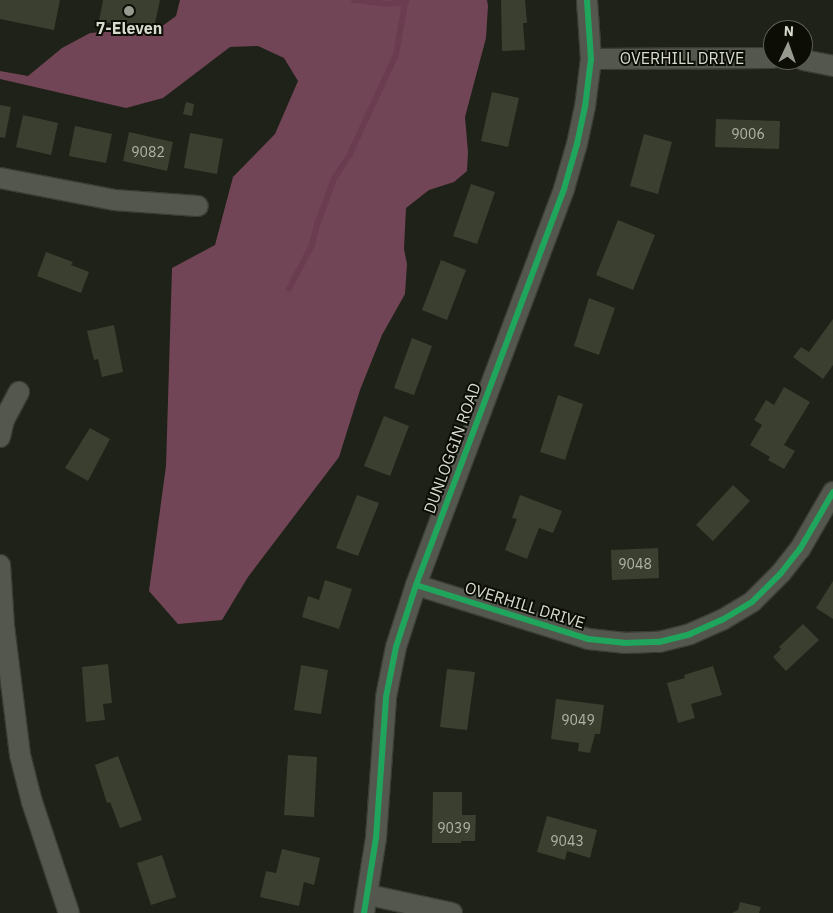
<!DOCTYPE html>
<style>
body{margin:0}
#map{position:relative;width:833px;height:913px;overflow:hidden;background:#1f2218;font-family:"IBM Plex Sans",sans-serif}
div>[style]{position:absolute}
.forest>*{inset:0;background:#714556}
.stream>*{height:5.5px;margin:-2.75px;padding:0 2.75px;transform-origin:2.75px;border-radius:2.75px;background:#6b3c50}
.building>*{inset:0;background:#3b3f30}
.roads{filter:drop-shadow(1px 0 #3a3d35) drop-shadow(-1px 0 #3a3d35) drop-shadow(0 1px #3a3d35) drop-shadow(0 -1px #3a3d35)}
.minor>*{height:20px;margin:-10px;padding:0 10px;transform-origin:10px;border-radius:10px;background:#54574e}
.cycleway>*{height:6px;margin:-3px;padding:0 3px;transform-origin:3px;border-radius:3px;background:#20a55d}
.dots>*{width:14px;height:14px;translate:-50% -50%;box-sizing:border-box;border:2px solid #0c0e06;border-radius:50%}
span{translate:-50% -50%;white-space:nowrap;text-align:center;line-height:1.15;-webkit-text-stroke:4px #0c0e06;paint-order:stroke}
.number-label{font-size:14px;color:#b0b5a7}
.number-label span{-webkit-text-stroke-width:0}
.poi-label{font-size:16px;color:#d7dccf;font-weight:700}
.street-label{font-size:16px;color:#d7dccf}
.north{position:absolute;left:763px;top:20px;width:50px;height:50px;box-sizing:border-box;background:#0c0e06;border:1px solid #5d6056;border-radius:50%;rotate:3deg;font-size:14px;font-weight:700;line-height:20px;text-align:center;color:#d7dccf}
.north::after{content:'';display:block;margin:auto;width:18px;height:22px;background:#979b8f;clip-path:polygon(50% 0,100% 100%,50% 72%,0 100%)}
</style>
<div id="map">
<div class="forest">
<i style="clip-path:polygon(180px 0,487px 0,488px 6px,486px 38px,465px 117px,468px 152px,467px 171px,454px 182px,429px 190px,406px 208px,404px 249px,407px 264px,405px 294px,382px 335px,360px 390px,339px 457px,248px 577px,222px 620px,178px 624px,149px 591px,166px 466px,172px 268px,215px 245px,233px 177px,275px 134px,298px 81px,284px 58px,258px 46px,230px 47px,163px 98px,126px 108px,0 79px,0 71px,28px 76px,62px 48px,90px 33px,128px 30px,153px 33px,176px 16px)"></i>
</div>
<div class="stream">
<i style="left:354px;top:0;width:33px;rotate:7deg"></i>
<i style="left:387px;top:4px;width:19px;rotate:-6deg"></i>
<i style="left:289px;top:289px;width:50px;rotate:-62.4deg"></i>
<i style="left:312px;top:245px;width:21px;rotate:-76deg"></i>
<i style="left:317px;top:225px;width:49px;rotate:-69.7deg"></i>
<i style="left:334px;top:179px;width:30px;rotate:-57deg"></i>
<i style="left:350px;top:154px;width:109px;rotate:-65.1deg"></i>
<i style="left:396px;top:55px;width:53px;rotate:-80.2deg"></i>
</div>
<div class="building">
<i style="clip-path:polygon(0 0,60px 0,54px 30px,0 19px)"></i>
<i style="clip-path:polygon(103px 0,160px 0,153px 32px,99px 21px)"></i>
<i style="clip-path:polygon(501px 0,525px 0,527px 23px,523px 23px,525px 50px,502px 51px)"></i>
<i style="clip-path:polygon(492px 92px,519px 98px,508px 147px,481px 141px)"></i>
<i style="clip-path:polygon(186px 102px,194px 104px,192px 116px,183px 114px)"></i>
<i style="clip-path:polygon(0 105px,11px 107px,5px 138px,0 137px)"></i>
<i style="clip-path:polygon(23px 115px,58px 123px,51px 155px,16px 147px)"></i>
<i style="clip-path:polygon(716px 119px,780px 121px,779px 149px,715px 147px)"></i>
<i style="clip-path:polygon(75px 126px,112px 134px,106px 163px,69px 156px)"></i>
<i style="clip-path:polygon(129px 132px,173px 142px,167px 171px,123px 161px)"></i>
<i style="clip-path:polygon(190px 133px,223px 139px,217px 174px,184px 168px)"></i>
<i style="clip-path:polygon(644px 134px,672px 142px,658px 194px,630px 186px)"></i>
<i style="clip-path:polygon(471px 184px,495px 192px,477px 244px,453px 236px)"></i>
<i style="clip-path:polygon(618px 220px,655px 235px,633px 290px,596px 275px)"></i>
<i style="clip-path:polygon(46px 252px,73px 262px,71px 265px,89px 272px,81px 293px,37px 276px)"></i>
<i style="clip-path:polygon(441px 260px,466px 270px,447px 320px,422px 310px)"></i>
<i style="clip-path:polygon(589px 298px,615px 308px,599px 355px,574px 346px)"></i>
<i style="clip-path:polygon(833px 319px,833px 365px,823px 379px,793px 357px,801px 347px,809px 352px)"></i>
<i style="clip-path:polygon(114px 325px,123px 372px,102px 377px,98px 359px,94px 360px,87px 331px)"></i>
<i style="clip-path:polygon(412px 338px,432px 346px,414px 395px,394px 388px)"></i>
<i style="clip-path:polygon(784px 387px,810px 402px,784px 445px,795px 451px,784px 469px,768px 460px,770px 457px,750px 445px,762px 425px,754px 420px,766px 400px,774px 405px)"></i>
<i style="clip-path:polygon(558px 395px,583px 404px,565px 460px,540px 452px)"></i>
<i style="clip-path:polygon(384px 416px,409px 426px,390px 476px,364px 466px)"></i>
<i style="clip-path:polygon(90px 428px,110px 439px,88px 481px,65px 468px)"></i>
<i style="clip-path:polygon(733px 485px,750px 501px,713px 541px,696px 525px)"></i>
<i style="clip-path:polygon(357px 495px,379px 503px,358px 556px,336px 548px)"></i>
<i style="clip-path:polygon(520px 495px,562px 511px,553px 533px,539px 528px,527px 559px,505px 550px,517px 519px,512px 518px)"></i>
<i style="clip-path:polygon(658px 548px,659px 578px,612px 580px,611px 550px)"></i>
<i style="clip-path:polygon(325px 580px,352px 589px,339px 629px,302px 617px,308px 596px,319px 600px)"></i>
<i style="clip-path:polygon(833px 581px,833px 619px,816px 608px)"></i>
<i style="clip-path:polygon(803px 624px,819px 640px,786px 671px,773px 657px,781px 649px,779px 647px)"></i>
<i style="clip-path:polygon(108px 664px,112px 703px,103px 704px,105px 720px,86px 722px,82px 667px)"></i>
<i style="clip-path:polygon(301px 665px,328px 670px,321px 714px,294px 710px)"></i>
<i style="clip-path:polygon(713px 666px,722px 695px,691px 704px,695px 718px,678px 723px,667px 683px,685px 678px,684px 675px)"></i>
<i style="clip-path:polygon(447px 669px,475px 672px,467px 730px,440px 727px)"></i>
<i style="clip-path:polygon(556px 699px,604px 705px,600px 734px,595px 734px,590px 753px,578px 751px,579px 743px,551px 739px)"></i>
<i style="clip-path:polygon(288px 755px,317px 757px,314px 817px,284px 815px)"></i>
<i style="clip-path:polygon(118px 756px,142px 820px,120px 828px,110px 802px,107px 803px,95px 765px)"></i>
<i style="clip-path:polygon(433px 792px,462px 792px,462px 815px,476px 815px,475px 841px,461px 841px,461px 843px,432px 843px)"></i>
<i style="clip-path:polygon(547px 816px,597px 830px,590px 858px,567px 851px,565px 860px,537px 852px)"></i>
<i style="clip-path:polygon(282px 849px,320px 858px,314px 885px,304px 882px,299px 906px,260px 897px,266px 871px,276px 873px)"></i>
<i style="clip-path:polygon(162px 855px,176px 897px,151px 905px,137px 863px)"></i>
<i style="clip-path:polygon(740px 902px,761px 907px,759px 913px,732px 913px,738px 910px)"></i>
</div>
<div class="roads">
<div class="minor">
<i style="left:591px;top:59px;width:182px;rotate:-0.3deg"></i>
<i style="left:803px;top:60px;width:31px;rotate:11deg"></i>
<i style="left:0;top:178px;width:116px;rotate:10.9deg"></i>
<i style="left:114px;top:200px;width:84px;rotate:4.1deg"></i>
<i style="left:0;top:437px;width:17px;rotate:-77deg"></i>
<i style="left:4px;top:420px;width:32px;rotate:-62deg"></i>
<i style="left:0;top:565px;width:61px;rotate:86.2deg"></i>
<i style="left:4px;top:626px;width:130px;rotate:82.9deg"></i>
<i style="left:20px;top:755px;width:49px;rotate:75.7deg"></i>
<i style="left:32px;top:802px;width:117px;rotate:71.6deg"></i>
<i style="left:416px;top:585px;width:180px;rotate:17.4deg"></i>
<i style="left:588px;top:639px;width:36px;rotate:6deg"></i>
<i style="left:624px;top:643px;width:35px;rotate:-2deg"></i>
<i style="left:659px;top:642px;width:32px;rotate:-14deg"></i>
<i style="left:690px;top:634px;width:35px;rotate:-24deg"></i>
<i style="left:722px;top:620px;width:35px;rotate:-31deg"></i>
<i style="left:752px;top:602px;width:41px;rotate:-45deg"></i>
<i style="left:781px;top:573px;width:31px;rotate:-52deg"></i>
<i style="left:800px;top:549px;width:66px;rotate:-59.9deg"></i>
<i style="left:369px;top:895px;width:85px;rotate:12.2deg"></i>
<i style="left:364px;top:913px;width:76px;rotate:-80.9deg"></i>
<i style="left:376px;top:838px;width:141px;rotate:-85.9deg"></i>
<i style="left:386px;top:697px;width:51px;rotate:-78.7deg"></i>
<i style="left:396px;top:647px;width:65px;rotate:-72.1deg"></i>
<i style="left:416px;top:585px;width:423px;rotate:-69.5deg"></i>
<i style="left:564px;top:189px;width:47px;rotate:-73.9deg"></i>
<i style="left:577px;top:144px;width:38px;rotate:-78deg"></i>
<i style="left:585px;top:107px;width:48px;rotate:-82.9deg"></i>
<i style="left:591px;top:59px;width:59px;rotate:-93.9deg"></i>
</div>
</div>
<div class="cycleway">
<i style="left:416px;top:585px;width:180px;rotate:17.4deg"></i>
<i style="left:588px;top:639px;width:36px;rotate:6deg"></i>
<i style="left:624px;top:643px;width:35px;rotate:-2deg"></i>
<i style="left:659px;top:642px;width:32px;rotate:-14deg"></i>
<i style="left:690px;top:634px;width:35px;rotate:-24deg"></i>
<i style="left:722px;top:620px;width:35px;rotate:-31deg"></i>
<i style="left:752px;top:602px;width:41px;rotate:-45deg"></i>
<i style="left:781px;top:573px;width:31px;rotate:-52deg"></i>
<i style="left:800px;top:549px;width:66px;rotate:-59.9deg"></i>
<i style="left:364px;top:913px;width:76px;rotate:-80.9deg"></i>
<i style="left:376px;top:838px;width:141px;rotate:-85.9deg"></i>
<i style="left:386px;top:697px;width:51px;rotate:-78.7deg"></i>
<i style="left:396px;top:647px;width:65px;rotate:-72.1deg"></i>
<i style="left:416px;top:585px;width:423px;rotate:-69.5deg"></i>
<i style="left:564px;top:189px;width:47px;rotate:-73.9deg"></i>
<i style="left:577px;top:144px;width:38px;rotate:-78deg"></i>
<i style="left:585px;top:107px;width:48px;rotate:-82.9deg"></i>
<i style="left:591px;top:59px;width:59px;rotate:-93.9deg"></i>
</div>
<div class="dots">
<i style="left:129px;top:11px;background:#979b8f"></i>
</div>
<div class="number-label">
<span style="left:748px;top:134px">9006</span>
<span style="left:148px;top:152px">9082</span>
<span style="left:635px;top:564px">9048</span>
<span style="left:578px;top:720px">9049</span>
<span style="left:454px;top:828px">9039</span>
<span style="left:567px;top:841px">9043</span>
</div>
<div class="poi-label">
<span style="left:129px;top:28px">7-Eleven</span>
</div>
<div class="street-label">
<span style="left:682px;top:58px">OVERHILL DRIVE</span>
<span style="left:452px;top:448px;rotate:-70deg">DUNLOGGIN ROAD</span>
<span style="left:525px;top:605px;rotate:17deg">OVERHILL DRIVE</span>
</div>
<div class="north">N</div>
</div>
